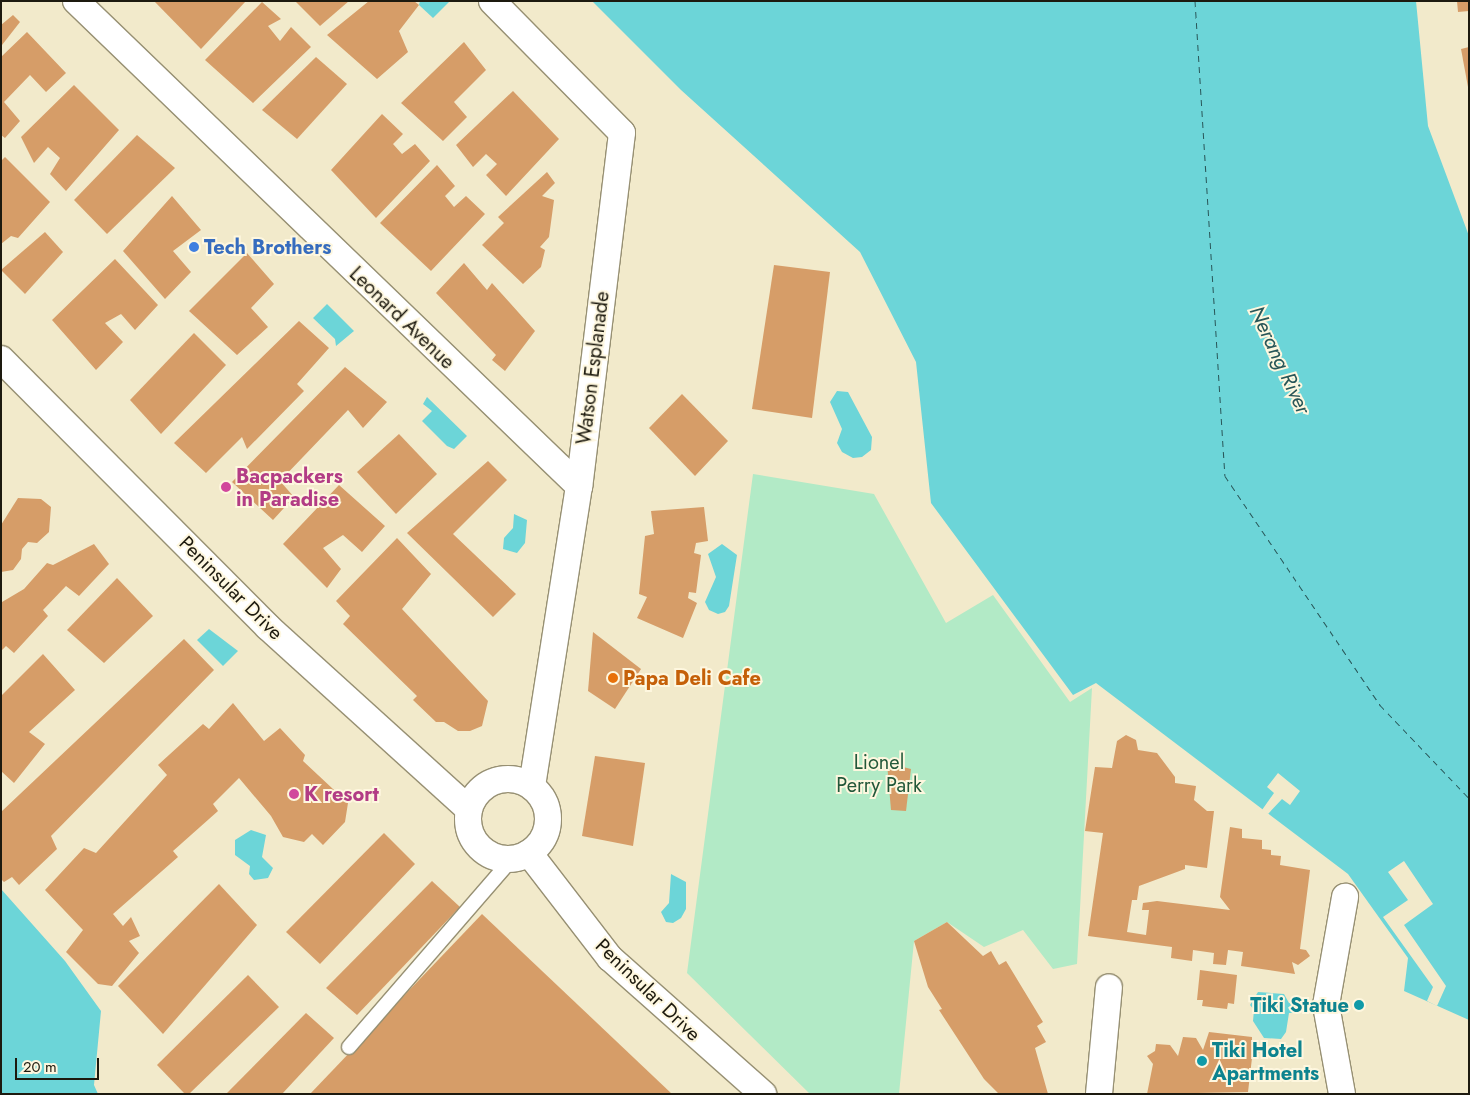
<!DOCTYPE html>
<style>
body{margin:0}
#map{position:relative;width:1470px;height:1095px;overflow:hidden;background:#f2eacb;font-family:Jost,sans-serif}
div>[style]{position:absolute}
.green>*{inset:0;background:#b2eac6}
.water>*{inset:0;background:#6cd5d8}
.pier>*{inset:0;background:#f2eacb}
.ferry>*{height:1px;margin-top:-0.5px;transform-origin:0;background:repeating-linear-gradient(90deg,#285658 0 6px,transparent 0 11px)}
.building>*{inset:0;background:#d69d68}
.roads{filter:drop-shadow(1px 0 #979073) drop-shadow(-1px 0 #979073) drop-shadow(0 1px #979073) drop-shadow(0 -1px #979073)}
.lane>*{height:14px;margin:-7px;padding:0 7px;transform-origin:7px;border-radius:7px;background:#fff}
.street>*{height:26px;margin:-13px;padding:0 13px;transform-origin:13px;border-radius:13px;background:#fff}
.street>.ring{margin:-13px;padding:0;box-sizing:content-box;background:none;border:26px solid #fff;border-radius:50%}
.dots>*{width:14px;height:14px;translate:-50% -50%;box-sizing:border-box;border:2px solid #fef7df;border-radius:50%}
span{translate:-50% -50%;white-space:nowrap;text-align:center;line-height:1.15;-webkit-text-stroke:4px #fef7df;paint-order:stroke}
.shop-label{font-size:20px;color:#366cbe;font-weight:700}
.left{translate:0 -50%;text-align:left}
.street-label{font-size:20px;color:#1d1a0f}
.hotel-label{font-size:20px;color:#b23c85;font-weight:700}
.food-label{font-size:20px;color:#c56008;font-weight:700}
.park-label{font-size:20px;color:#22583a}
.culture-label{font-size:20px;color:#0d838f;font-weight:700}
.right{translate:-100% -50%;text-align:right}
.water-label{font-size:21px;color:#285658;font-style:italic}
.frame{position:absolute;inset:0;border:2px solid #1d1a0f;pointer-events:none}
.scale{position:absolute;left:15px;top:1058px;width:84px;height:22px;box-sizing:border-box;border:2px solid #1d1a0f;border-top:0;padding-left:6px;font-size:15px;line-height:18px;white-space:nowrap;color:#1d1a0f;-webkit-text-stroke:4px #fef7df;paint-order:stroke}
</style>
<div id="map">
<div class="green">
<i style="clip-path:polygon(753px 474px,874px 494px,946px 623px,993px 595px,1070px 702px,1092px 688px,1077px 964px,1053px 969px,1023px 930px,984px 947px,947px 922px,914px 941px,899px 1094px,810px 1094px,687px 973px)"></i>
</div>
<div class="water">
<i style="clip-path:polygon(420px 1px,450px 1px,433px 18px,419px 5px)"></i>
<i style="clip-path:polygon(592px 1px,1416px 1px,1428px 126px,1469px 236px,1469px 1020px,1404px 991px,1408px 958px,1348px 874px,1096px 683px,1073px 695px,931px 503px,916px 362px,860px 252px,681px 90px)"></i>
<i style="clip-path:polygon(327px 304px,354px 331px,336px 346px,335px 339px,313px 318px)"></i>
<i style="clip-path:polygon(837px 391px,848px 392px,872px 437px,871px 450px,862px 457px,853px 458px,842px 452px,837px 443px,842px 429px,830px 402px)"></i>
<i style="clip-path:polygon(427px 397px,467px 436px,454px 449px,447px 446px,422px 421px,432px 411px,423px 404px)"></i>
<i style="clip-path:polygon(514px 514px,527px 520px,525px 543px,517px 553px,503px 549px,504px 538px,513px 528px)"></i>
<i style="clip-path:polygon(722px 544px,737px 555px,729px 606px,725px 612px,718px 614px,709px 610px,705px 602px,716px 577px,708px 554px)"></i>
<i style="clip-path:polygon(209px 629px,238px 651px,223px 666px,197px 640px)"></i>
<i style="clip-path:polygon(251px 830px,266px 835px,262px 857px,273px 868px,268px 878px,254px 880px,249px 874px,250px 866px,235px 855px,235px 840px)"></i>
<i style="clip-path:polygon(671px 874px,686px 882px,686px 909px,681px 918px,673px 923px,666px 922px,661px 912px,669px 903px)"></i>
<i style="clip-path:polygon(1px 889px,65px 961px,101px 1011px,94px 1085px,98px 1094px,1px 1094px)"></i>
<i style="clip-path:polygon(1258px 992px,1284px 994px,1289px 1003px,1294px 1004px,1293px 1013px,1289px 1013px,1286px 1032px,1281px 1039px,1264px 1038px,1253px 1021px,1254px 1010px,1250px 1005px)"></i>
</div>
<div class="pier">
<i style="clip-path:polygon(1278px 773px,1300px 791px,1290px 805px,1282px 799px,1268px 814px,1262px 810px,1274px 793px,1267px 787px)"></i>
<i style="clip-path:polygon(1404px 861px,1433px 904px,1404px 925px,1446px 986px,1437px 1006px,1427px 1001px,1433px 987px,1383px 917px,1408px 900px,1388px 872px)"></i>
</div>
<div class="ferry">
<i style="left:1195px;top:1px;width:476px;rotate:86.4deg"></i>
<i style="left:1225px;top:476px;width:277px;rotate:55.9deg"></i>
<i style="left:1380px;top:705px;width:129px;rotate:46.3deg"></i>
</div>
<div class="building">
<i style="clip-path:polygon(154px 1px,246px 1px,201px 49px)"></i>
<i style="clip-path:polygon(295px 1px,349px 1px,320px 26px)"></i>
<i style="clip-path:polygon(369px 1px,414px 1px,419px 5px,399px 31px,408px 52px,377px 79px,327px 35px)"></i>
<i style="clip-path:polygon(1457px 1px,1469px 1px,1469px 11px,1458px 12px)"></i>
<i style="clip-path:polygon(262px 2px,281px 19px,268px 26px,280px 41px,291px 27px,311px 47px,253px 103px,205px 60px)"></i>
<i style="clip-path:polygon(13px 15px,20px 22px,2px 45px,1px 25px)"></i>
<i style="clip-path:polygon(27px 32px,66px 73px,46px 92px,30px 75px,4px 102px,20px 121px,5px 138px,1px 135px,1px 57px)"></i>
<i style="clip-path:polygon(464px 42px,486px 70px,454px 102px,467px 117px,443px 141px,401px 103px)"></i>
<i style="clip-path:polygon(1469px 47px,1469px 87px,1468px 87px,1461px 49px)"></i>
<i style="clip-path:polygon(316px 57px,347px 84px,297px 139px,262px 110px)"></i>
<i style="clip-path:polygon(74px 85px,119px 130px,66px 191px,50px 174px,60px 158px,48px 147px,34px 163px,21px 137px)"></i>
<i style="clip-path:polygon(513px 91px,559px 139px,506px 196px,486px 175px,497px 164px,486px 154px,473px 167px,456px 145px)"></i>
<i style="clip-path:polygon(382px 114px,403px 134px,393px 144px,402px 154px,415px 144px,430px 161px,376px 218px,331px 170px)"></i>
<i style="clip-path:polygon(137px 135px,175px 168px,107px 234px,74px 200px)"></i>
<i style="clip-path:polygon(5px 157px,50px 202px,18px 238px,11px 236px,1px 244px,1px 161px)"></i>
<i style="clip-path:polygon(437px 165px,455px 186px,445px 196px,454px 207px,466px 196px,485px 214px,431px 271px,380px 223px)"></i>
<i style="clip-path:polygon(547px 172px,555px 183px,542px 196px,554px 200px,549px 237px,540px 247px,545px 250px,541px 267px,523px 284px,482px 245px,504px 223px,498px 217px)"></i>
<i style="clip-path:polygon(172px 196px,201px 230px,173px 251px,191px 272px,165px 299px,123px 251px)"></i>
<i style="clip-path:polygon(45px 232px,63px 252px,25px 294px,1px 270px)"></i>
<i style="clip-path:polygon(247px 253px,274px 284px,251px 308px,268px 327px,237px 355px,189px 311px)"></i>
<i style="clip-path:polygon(115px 259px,158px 305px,135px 330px,121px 314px,105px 323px,123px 342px,96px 370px,52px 320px)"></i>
<i style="clip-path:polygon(464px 263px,487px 290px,492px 283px,535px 331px,505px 371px,492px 360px,496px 355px,436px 293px)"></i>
<i style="clip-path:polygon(774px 265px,830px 272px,812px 418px,752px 409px)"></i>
<i style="clip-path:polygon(299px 321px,329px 348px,297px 384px,304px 391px,247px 449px,242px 437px,206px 473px,174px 443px)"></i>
<i style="clip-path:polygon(194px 333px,226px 365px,161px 434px,130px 400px)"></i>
<i style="clip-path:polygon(345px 367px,387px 402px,363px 428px,348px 410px,280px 481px,294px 497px,273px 520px,232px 482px)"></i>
<i style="clip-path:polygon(682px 394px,728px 441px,695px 476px,649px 428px)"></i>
<i style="clip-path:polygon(399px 434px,437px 474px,396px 514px,357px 472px)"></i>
<i style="clip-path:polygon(488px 461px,507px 480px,453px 534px,516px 594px,493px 617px,407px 533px)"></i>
<i style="clip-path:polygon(339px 485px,385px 526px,362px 552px,343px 535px,323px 548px,341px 569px,327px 588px,283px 544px)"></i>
<i style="clip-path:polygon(18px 498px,41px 499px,51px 507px,49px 532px,37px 543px,28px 542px,22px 549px,21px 559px,13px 570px,1px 572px,1px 525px)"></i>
<i style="clip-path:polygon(704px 507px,708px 541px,696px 543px,694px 553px,701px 555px,696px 593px,689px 592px,688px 598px,697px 603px,683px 638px,637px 618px,647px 597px,639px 594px,645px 536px,654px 534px,651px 511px)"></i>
<i style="clip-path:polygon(397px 538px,431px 574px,402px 609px,488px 701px,482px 726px,470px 731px,458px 731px,444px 722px,436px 722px,413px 700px,417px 696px,343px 624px,350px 616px,336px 601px)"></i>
<i style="clip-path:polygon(94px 544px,109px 564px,79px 596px,66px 586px,43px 610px,48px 616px,14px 653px,6px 646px,1px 651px,2px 602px,24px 589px,47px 563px,53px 565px)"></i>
<i style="clip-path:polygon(117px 578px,153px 616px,104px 663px,67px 630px)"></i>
<i style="clip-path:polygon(593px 632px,641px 669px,615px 709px,588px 691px)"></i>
<i style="clip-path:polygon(184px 639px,214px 670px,51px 836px,57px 849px,19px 885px,12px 877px,4px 882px,1px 879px,1px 812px)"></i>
<i style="clip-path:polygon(43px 654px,75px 690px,29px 732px,45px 744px,14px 783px,1px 771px,1px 696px)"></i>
<i style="clip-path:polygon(233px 703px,264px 741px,280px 728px,305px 755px,303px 761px,348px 803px,345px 822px,323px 845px,312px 834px,304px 842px,283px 837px,271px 816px,239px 778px,213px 804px,218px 811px,173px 851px,178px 857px,113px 914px,123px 926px,131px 917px,140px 936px,129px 941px,139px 953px,112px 986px,98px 984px,66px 952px,83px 930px,45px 890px,84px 848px,96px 853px,167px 775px,158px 765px,203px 724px,209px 729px)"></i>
<i style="clip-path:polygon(1126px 735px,1136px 740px,1138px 750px,1157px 753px,1175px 777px,1175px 783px,1196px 786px,1194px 800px,1207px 811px,1214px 811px,1207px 868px,1185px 865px,1185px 869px,1139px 886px,1137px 900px,1132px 900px,1127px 932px,1146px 935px,1149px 910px,1142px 910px,1143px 903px,1157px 901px,1230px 910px,1220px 897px,1230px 827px,1242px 829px,1242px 838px,1262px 840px,1262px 849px,1271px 850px,1271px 855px,1281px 856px,1280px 865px,1310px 870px,1300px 949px,1306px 950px,1310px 956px,1298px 965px,1292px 962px,1295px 974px,1241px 966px,1243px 952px,1228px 950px,1226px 965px,1213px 964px,1214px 953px,1193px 950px,1192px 961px,1171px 958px,1172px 947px,1088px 936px,1103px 833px,1085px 831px,1095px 767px,1112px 768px,1117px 741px)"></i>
<i style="clip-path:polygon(595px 756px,645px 763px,633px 846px,582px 836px)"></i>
<i style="clip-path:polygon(887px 763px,911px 769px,906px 811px,891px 810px)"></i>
<i style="clip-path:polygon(384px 833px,415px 864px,320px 964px,286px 932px)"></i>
<i style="clip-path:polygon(432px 881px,460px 907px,357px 1015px,326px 988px)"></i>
<i style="clip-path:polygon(219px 884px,257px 925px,163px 1034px,118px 986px)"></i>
<i style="clip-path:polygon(482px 914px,672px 1094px,310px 1094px)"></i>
<i style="clip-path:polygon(947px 922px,983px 956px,991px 951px,999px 965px,1006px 961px,1043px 1022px,1037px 1026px,1046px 1042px,1035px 1048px,1048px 1094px,999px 1094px,984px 1079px,939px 1010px,942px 1009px,928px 987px,914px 941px)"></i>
<i style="clip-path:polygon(1200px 970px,1237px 975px,1234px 1004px,1228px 1003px,1227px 1009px,1202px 1006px,1203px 1000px,1197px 1000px)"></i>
<i style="clip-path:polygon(248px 975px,279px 1007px,189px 1094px,185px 1094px,157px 1065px)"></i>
<i style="clip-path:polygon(306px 1013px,334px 1038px,282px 1094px,226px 1094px)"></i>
<i style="clip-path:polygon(1209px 1032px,1252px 1037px,1252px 1042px,1260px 1052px,1252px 1058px,1248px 1092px,1147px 1094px,1153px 1064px,1147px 1056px,1155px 1051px,1156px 1044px,1170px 1045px,1178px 1056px,1183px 1037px,1196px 1038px,1203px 1050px)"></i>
</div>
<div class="roads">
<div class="lane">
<i style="left:349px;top:1047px;width:247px;rotate:-49.1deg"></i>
</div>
<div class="street">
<i style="left:76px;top:1px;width:699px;rotate:43.96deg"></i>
<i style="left:492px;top:1px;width:185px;rotate:45.4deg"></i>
<i style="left:622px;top:133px;width:356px;rotate:96.9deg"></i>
<i style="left:579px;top:486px;width:304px;rotate:98.9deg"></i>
<i style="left:1px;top:359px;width:378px;rotate:45.1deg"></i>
<i style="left:268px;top:627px;width:271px;rotate:42.2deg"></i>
<i class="ring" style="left:468px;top:779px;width:54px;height:54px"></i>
<i style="left:529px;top:853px;width:133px;rotate:52.4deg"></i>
<i style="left:610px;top:958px;width:205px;rotate:41.6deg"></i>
<i style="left:1099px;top:1094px;width:107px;rotate:-84.7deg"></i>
<i style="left:1342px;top:1094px;width:90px;rotate:-100.2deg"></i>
<i style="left:1326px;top:1005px;width:110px;rotate:-80deg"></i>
</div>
</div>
<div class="dots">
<i style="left:194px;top:247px;background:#3f7fe0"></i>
<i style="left:226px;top:487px;background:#d1479c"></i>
<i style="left:613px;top:678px;background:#e8710a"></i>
<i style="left:294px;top:794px;background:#d1479c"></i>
<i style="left:1359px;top:1005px;background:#0f9aa8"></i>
<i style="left:1202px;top:1061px;background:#0f9aa8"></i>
</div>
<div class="shop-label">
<span class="left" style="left:204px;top:247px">Tech Brothers</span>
</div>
<div class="street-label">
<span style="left:402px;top:318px;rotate:44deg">Leonard Avenue</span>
<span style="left:593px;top:368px;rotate:-83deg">Watson Esplanade</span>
<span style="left:231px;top:588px;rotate:45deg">Peninsular Drive</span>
<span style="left:648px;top:990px;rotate:44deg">Peninsular Drive</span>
</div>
<div class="hotel-label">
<span class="left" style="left:236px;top:488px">Bacpackers<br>in Paradise</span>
<span class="left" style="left:304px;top:794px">K resort</span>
</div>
<div class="food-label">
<span class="left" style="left:623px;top:678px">Papa Deli Cafe</span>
</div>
<div class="park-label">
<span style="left:879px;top:774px">Lionel<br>Perry Park</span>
</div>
<div class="culture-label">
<span class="right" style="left:1349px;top:1005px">Tiki Statue</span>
<span class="left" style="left:1212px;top:1062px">Tiki Hotel<br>Apartments</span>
</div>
<div class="water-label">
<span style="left:1280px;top:360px;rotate:65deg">Nerang River</span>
</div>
<div class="frame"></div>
<div class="scale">20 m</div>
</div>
